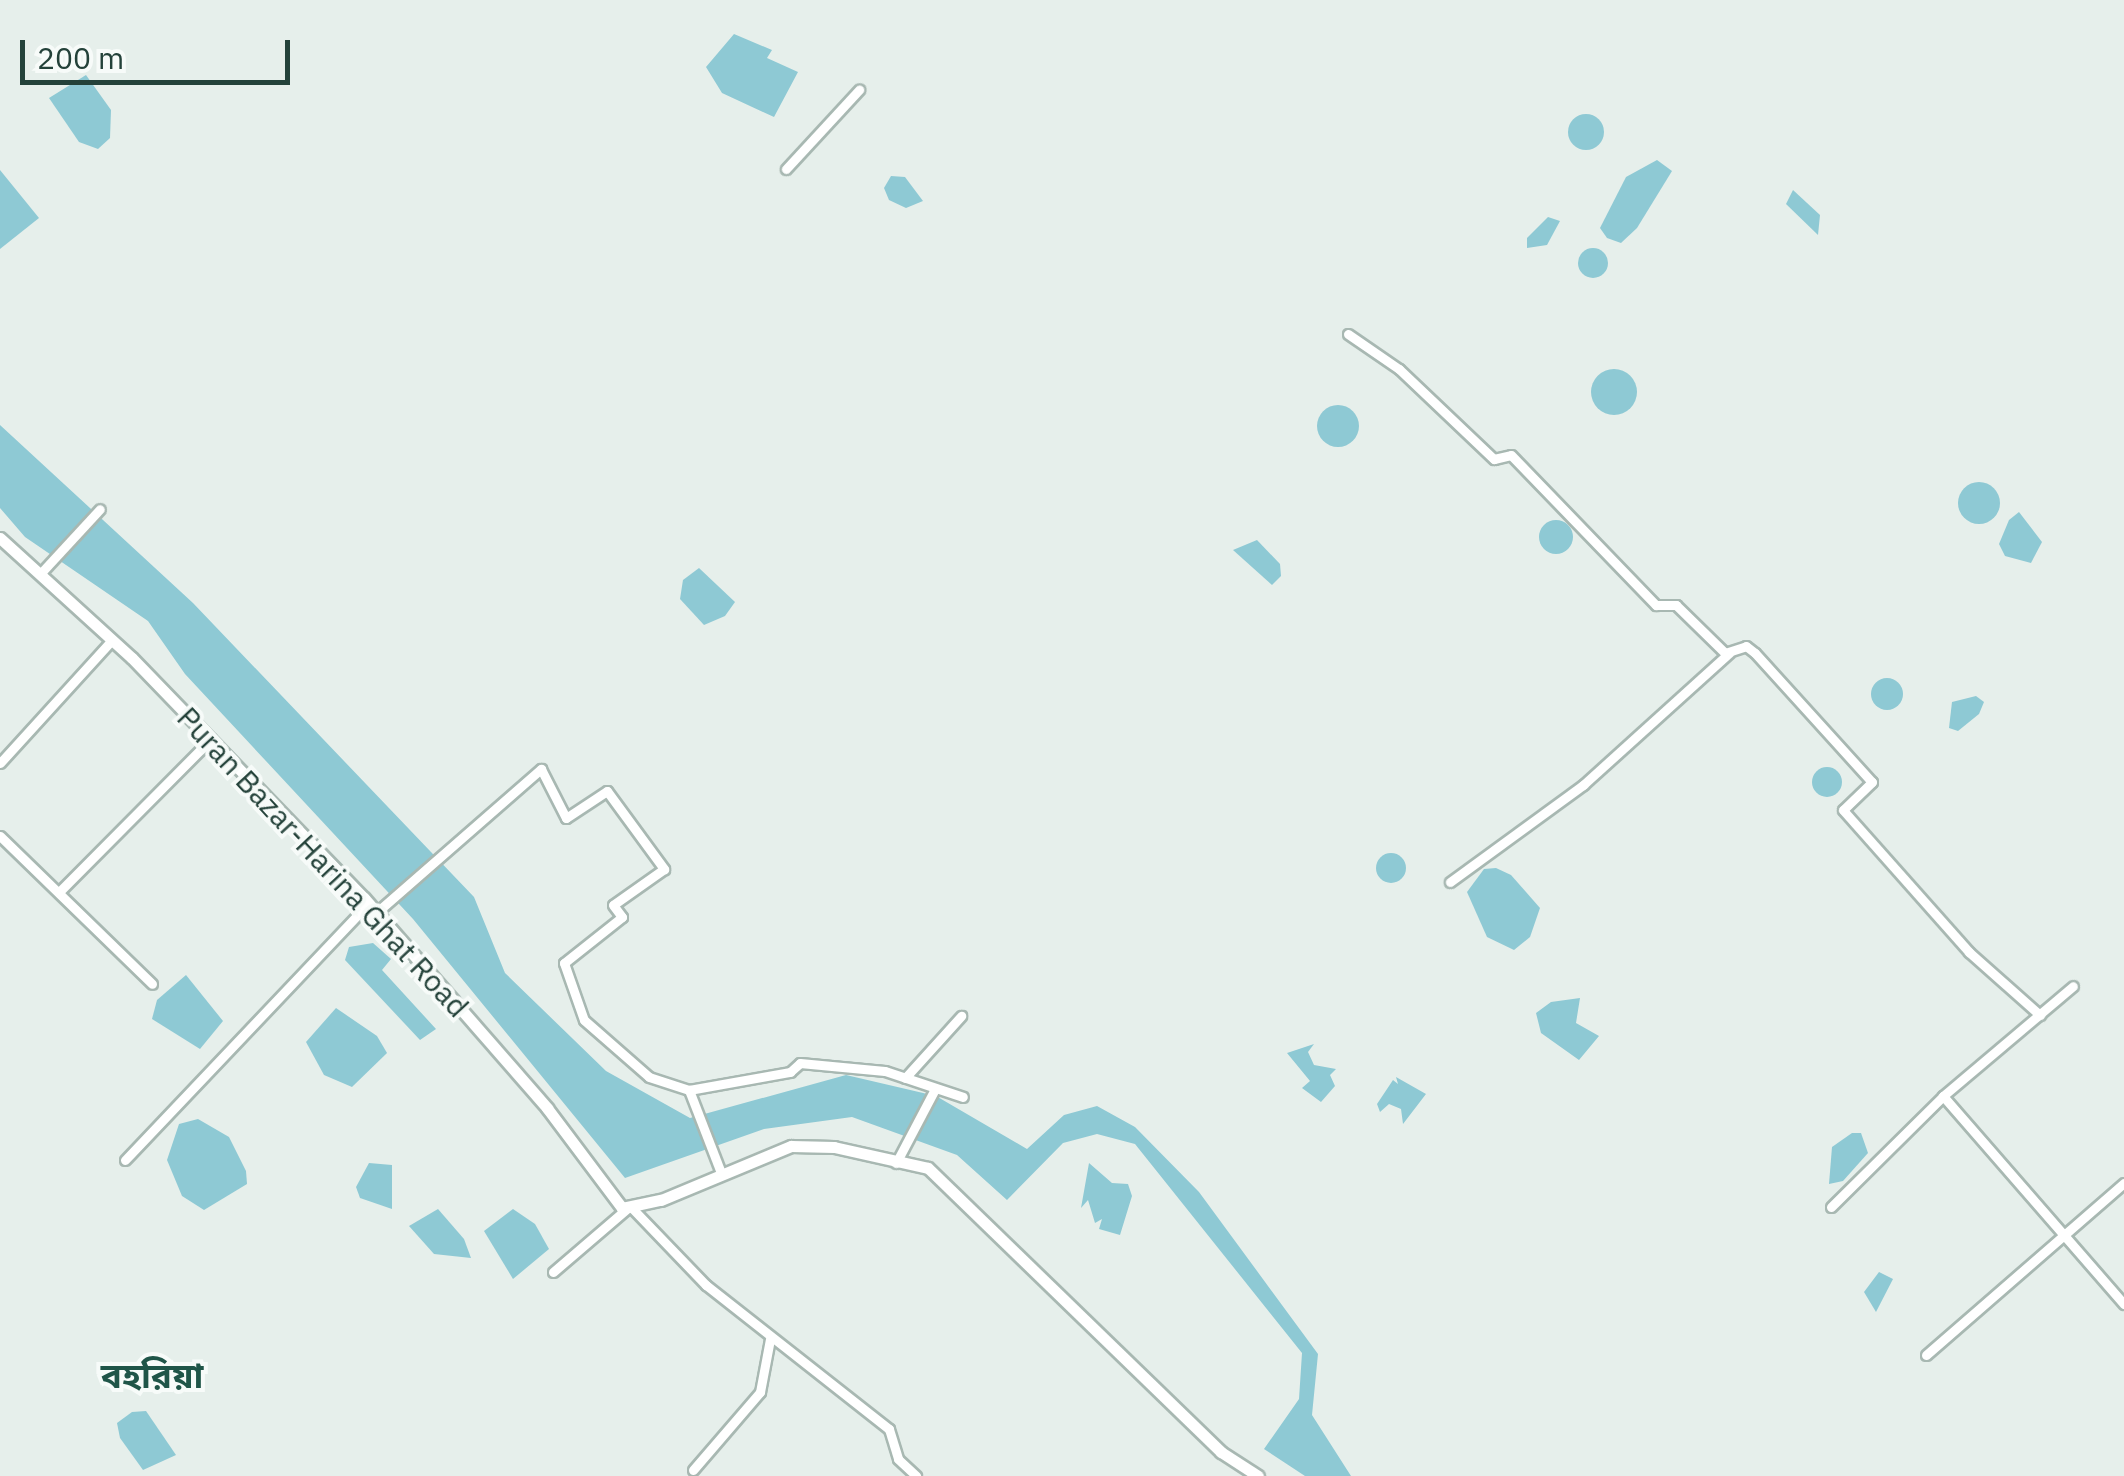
<!DOCTYPE html>
<meta charset="utf-8">
<style>
body{margin:0}
#map{position:relative;width:2124px;height:1476px;overflow:hidden;background:#e6efeb;font-family:"IBM Plex Sans","Noto Sans Bengali",sans-serif}
div>[style]{position:absolute}
.water>*{inset:0;background:#8ec9d4}
.round{border-radius:50%}
.roads{filter:drop-shadow(2px 0 #a8b8b2) drop-shadow(-2px 0 #a8b8b2) drop-shadow(0 2px #a8b8b2) drop-shadow(0 -2px #a8b8b2)}
.minor>*{height:9px;margin:-4.5px;padding:0 4.5px;transform-origin:4.5px;border-radius:4.5px;background:#fff}
.secondary>*{height:11px;margin:-5.5px;padding:0 5.5px;transform-origin:5.5px;border-radius:5.5px;background:#fff}
span{translate:-50% -50%;white-space:nowrap;text-align:center;line-height:1.15;-webkit-text-stroke:8px #f7fbf9;paint-order:stroke}
.street-label{font-size:30px;color:#24423a}
.quarter-label{font-size:35px;color:#1f5548;font-weight:700}
.scale{position:absolute;left:20px;top:40px;width:270px;height:45px;box-sizing:border-box;border:5px solid #24423a;border-top:0;padding-left:12px;font-size:30px;line-height:35px;white-space:nowrap;color:#24423a;-webkit-text-stroke:8px #f7fbf9;paint-order:stroke}
</style>
<div id="map">
<div class="water">
<i style="clip-path:polygon(734px 34px,772px 50px,767px 58px,798px 72px,774px 117px,722px 93px,706px 67px)"></i>
<i style="clip-path:polygon(86px 75px,111px 110px,110px 138px,98px 149px,79px 142px,49px 98px)"></i>
<i class="round" style="left:1568px;top:114px;width:36px;height:36px"></i>
<i style="clip-path:polygon(1657px 160px,1672px 171px,1637px 228px,1621px 243px,1607px 238px,1600px 228px,1626px 177px)"></i>
<i style="clip-path:polygon(0 170px,39px 218px,0 249px)"></i>
<i style="clip-path:polygon(891px 176px,905px 177px,923px 201px,906px 208px,889px 200px,884px 188px)"></i>
<i style="clip-path:polygon(1793px 190px,1820px 215px,1818px 235px,1786px 204px)"></i>
<i style="clip-path:polygon(1548px 217px,1560px 221px,1547px 245px,1527px 248px,1527px 238px)"></i>
<i class="round" style="left:1578px;top:248px;width:30px;height:30px"></i>
<i class="round" style="left:1591px;top:369px;width:46px;height:46px"></i>
<i class="round" style="left:1317px;top:405px;width:42px;height:42px"></i>
<i style="clip-path:polygon(0 425px,193px 603px,474px 897px,505px 973px,606px 1071px,690px 1118px,846px 1075px,936px 1096px,1027px 1149px,1064px 1115px,1097px 1106px,1135px 1127px,1199px 1192px,1318px 1354px,1312px 1415px,1351px 1476px,1305px 1476px,1264px 1449px,1299px 1399px,1302px 1353px,1135px 1144px,1097px 1134px,1063px 1143px,1007px 1200px,957px 1155px,852px 1117px,764px 1129px,625px 1178px,413px 919px,185px 674px,148px 621px,25px 537px,0 508px)"></i>
<i class="round" style="left:1958px;top:482px;width:42px;height:42px"></i>
<i style="clip-path:polygon(2019px 512px,2042px 542px,2031px 563px,2005px 556px,1999px 544px,2009px 520px)"></i>
<i class="round" style="left:1539px;top:520px;width:34px;height:34px"></i>
<i style="clip-path:polygon(1257px 540px,1280px 564px,1281px 576px,1272px 585px,1233px 550px)"></i>
<i style="clip-path:polygon(699px 568px,735px 602px,725px 616px,704px 625px,680px 599px,683px 580px)"></i>
<i class="round" style="left:1871px;top:678px;width:32px;height:32px"></i>
<i style="clip-path:polygon(1976px 696px,1984px 702px,1979px 714px,1958px 731px,1949px 728px,1952px 702px)"></i>
<i class="round" style="left:1812px;top:767px;width:30px;height:30px"></i>
<i class="round" style="left:1376px;top:853px;width:30px;height:30px"></i>
<i style="clip-path:polygon(1496px 868px,1511px 875px,1540px 908px,1530px 937px,1514px 950px,1487px 937px,1467px 892px,1484px 869px)"></i>
<i style="clip-path:polygon(373px 943px,391px 959px,382px 970px,436px 1029px,420px 1040px,345px 960px,349px 947px)"></i>
<i style="clip-path:polygon(186px 975px,223px 1021px,200px 1049px,152px 1019px,157px 1000px)"></i>
<i style="clip-path:polygon(1580px 998px,1576px 1023px,1599px 1036px,1579px 1060px,1541px 1033px,1536px 1013px,1551px 1002px)"></i>
<i style="clip-path:polygon(336px 1008px,377px 1036px,387px 1053px,352px 1087px,324px 1075px,306px 1042px)"></i>
<i style="clip-path:polygon(1314px 1044px,1308px 1052px,1314px 1065px,1336px 1069px,1330px 1075px,1335px 1086px,1321px 1102px,1302px 1088px,1310px 1081px,1287px 1053px)"></i>
<i style="clip-path:polygon(1396px 1077px,1426px 1094px,1403px 1124px,1401px 1109px,1389px 1104px,1380px 1112px,1377px 1104px,1393px 1080px,1398px 1084px)"></i>
<i style="clip-path:polygon(198px 1119px,229px 1137px,246px 1171px,247px 1184px,204px 1210px,182px 1196px,167px 1160px,179px 1124px)"></i>
<i style="clip-path:polygon(1852px 1133px,1861px 1133px,1868px 1153px,1843px 1181px,1829px 1184px,1832px 1147px)"></i>
<i style="clip-path:polygon(369px 1163px,392px 1165px,392px 1209px,360px 1198px,356px 1187px)"></i>
<i style="clip-path:polygon(1089px 1163px,1112px 1183px,1128px 1184px,1132px 1196px,1120px 1235px,1099px 1229px,1102px 1219px,1095px 1223px,1088px 1200px,1081px 1208px)"></i>
<i style="clip-path:polygon(438px 1209px,464px 1239px,471px 1258px,434px 1254px,409px 1226px)"></i>
<i style="clip-path:polygon(513px 1209px,535px 1224px,549px 1249px,513px 1279px,484px 1231px)"></i>
<i style="clip-path:polygon(1879px 1272px,1893px 1279px,1876px 1312px,1864px 1292px)"></i>
<i style="clip-path:polygon(146px 1411px,176px 1455px,143px 1470px,120px 1438px,117px 1423px,132px 1412px)"></i>
</div>
<div class="roads">
<div class="minor">
<i style="left:786px;top:169px;width:108px;rotate:-47.3deg"></i>
<i style="left:1348px;top:334px;width:62px;rotate:34.5deg"></i>
<i style="left:1399px;top:369px;width:131px;rotate:43.5deg"></i>
<i style="left:1494px;top:459px;width:17px;rotate:-13deg"></i>
<i style="left:1511px;top:455px;width:209px;rotate:46deg"></i>
<i style="left:1656px;top:605px;width:20px"></i>
<i style="left:1676px;top:605px;width:69px;rotate:44.4deg"></i>
<i style="left:1725px;top:653px;width:22px;rotate:-18deg"></i>
<i style="left:1746px;top:646px;width:11px;rotate:38deg"></i>
<i style="left:1755px;top:653px;width:174px;rotate:47.8deg"></i>
<i style="left:1872px;top:782px;width:40px;rotate:136deg"></i>
<i style="left:1843px;top:810px;width:190px;rotate:48.4deg"></i>
<i style="left:1969px;top:952px;width:95px;rotate:41.6deg"></i>
<i style="left:40px;top:574px;width:88px;rotate:-47.3deg"></i>
<i style="left:0;top:763px;width:166px;rotate:-47.7deg"></i>
<i style="left:0;top:836px;width:212px;rotate:44.2deg"></i>
<i style="left:1450px;top:882px;width:165px;rotate:-36.1deg"></i>
<i style="left:1583px;top:785px;width:197px;rotate:-42.1deg"></i>
<i style="left:59px;top:892px;width:216px;rotate:-45.2deg"></i>
<i style="left:377px;top:912px;width:218px;rotate:-41.1deg"></i>
<i style="left:541px;top:769px;width:55px;rotate:63deg"></i>
<i style="left:566px;top:818px;width:49px;rotate:-33.4deg"></i>
<i style="left:607px;top:791px;width:97px;rotate:53.8deg"></i>
<i style="left:664px;top:869px;width:62px;rotate:144.8deg"></i>
<i style="left:613px;top:905px;width:15px;rotate:53deg"></i>
<i style="left:622px;top:917px;width:74px;rotate:141.6deg"></i>
<i style="left:564px;top:963px;width:60px;rotate:70.7deg"></i>
<i style="left:584px;top:1020px;width:86px;rotate:41.2deg"></i>
<i style="left:649px;top:1077px;width:42px;rotate:18deg"></i>
<i style="left:689px;top:1090px;width:103px;rotate:-10.1deg"></i>
<i style="left:790px;top:1072px;width:13px;rotate:-42deg"></i>
<i style="left:800px;top:1063px;width:85px;rotate:5.4deg"></i>
<i style="left:885px;top:1071px;width:82px;rotate:18.4deg"></i>
<i style="left:905px;top:1078px;width:84px;rotate:-47.9deg"></i>
<i style="left:689px;top:1090px;width:89px;rotate:68.9deg"></i>
<i style="left:1943px;top:1096px;width:276px;rotate:49deg"></i>
<i style="left:125px;top:1160px;width:354px;rotate:-46.5deg"></i>
<i style="left:896px;top:1163px;width:84px;rotate:-62.2deg"></i>
<i style="left:1831px;top:1207px;width:158px;rotate:-44.7deg"></i>
<i style="left:1943px;top:1096px;width:170px;rotate:-40.2deg"></i>
<i style="left:553px;top:1272px;width:101px;rotate:-40.6deg"></i>
<i style="left:630px;top:1206px;width:110px;rotate:46.1deg"></i>
<i style="left:706px;top:1285px;width:233px;rotate:38.2deg"></i>
<i style="left:889px;top:1429px;width:31px;rotate:73deg"></i>
<i style="left:898px;top:1459px;width:25px;rotate:43deg"></i>
<i style="left:1926px;top:1355px;width:262px;rotate:-41deg"></i>
<i style="left:693px;top:1470px;width:103px;rotate:-49.3deg"></i>
<i style="left:760px;top:1392px;width:54px;rotate:-79.3deg"></i>
</div>
<div class="secondary">
<i style="left:0;top:538px;width:178px;rotate:42.3deg"></i>
<i style="left:132px;top:658px;width:334px;rotate:46deg"></i>
<i style="left:364px;top:898px;width:279px;rotate:48.9deg"></i>
<i style="left:547px;top:1108px;width:125px;rotate:53.1deg"></i>
<i style="left:622px;top:1208px;width:40px;rotate:-12deg"></i>
<i style="left:661px;top:1200px;width:141px;rotate:-22.6deg"></i>
<i style="left:791px;top:1146px;width:43px;rotate:1.3deg"></i>
<i style="left:834px;top:1147px;width:96px;rotate:12.6deg"></i>
<i style="left:928px;top:1168px;width:408px;rotate:44.1deg"></i>
<i style="left:1221px;top:1452px;width:44px;rotate:33deg"></i>
</div>
</div>
<div class="street-label">
<span style="left:323px;top:862px;rotate:47deg">Puran Bazar-Harina Ghat Road</span>
</div>
<div class="quarter-label">
<span style="left:152px;top:1375px">বহরিয়া</span>
</div>
<div class="scale">200 m</div>
</div>
